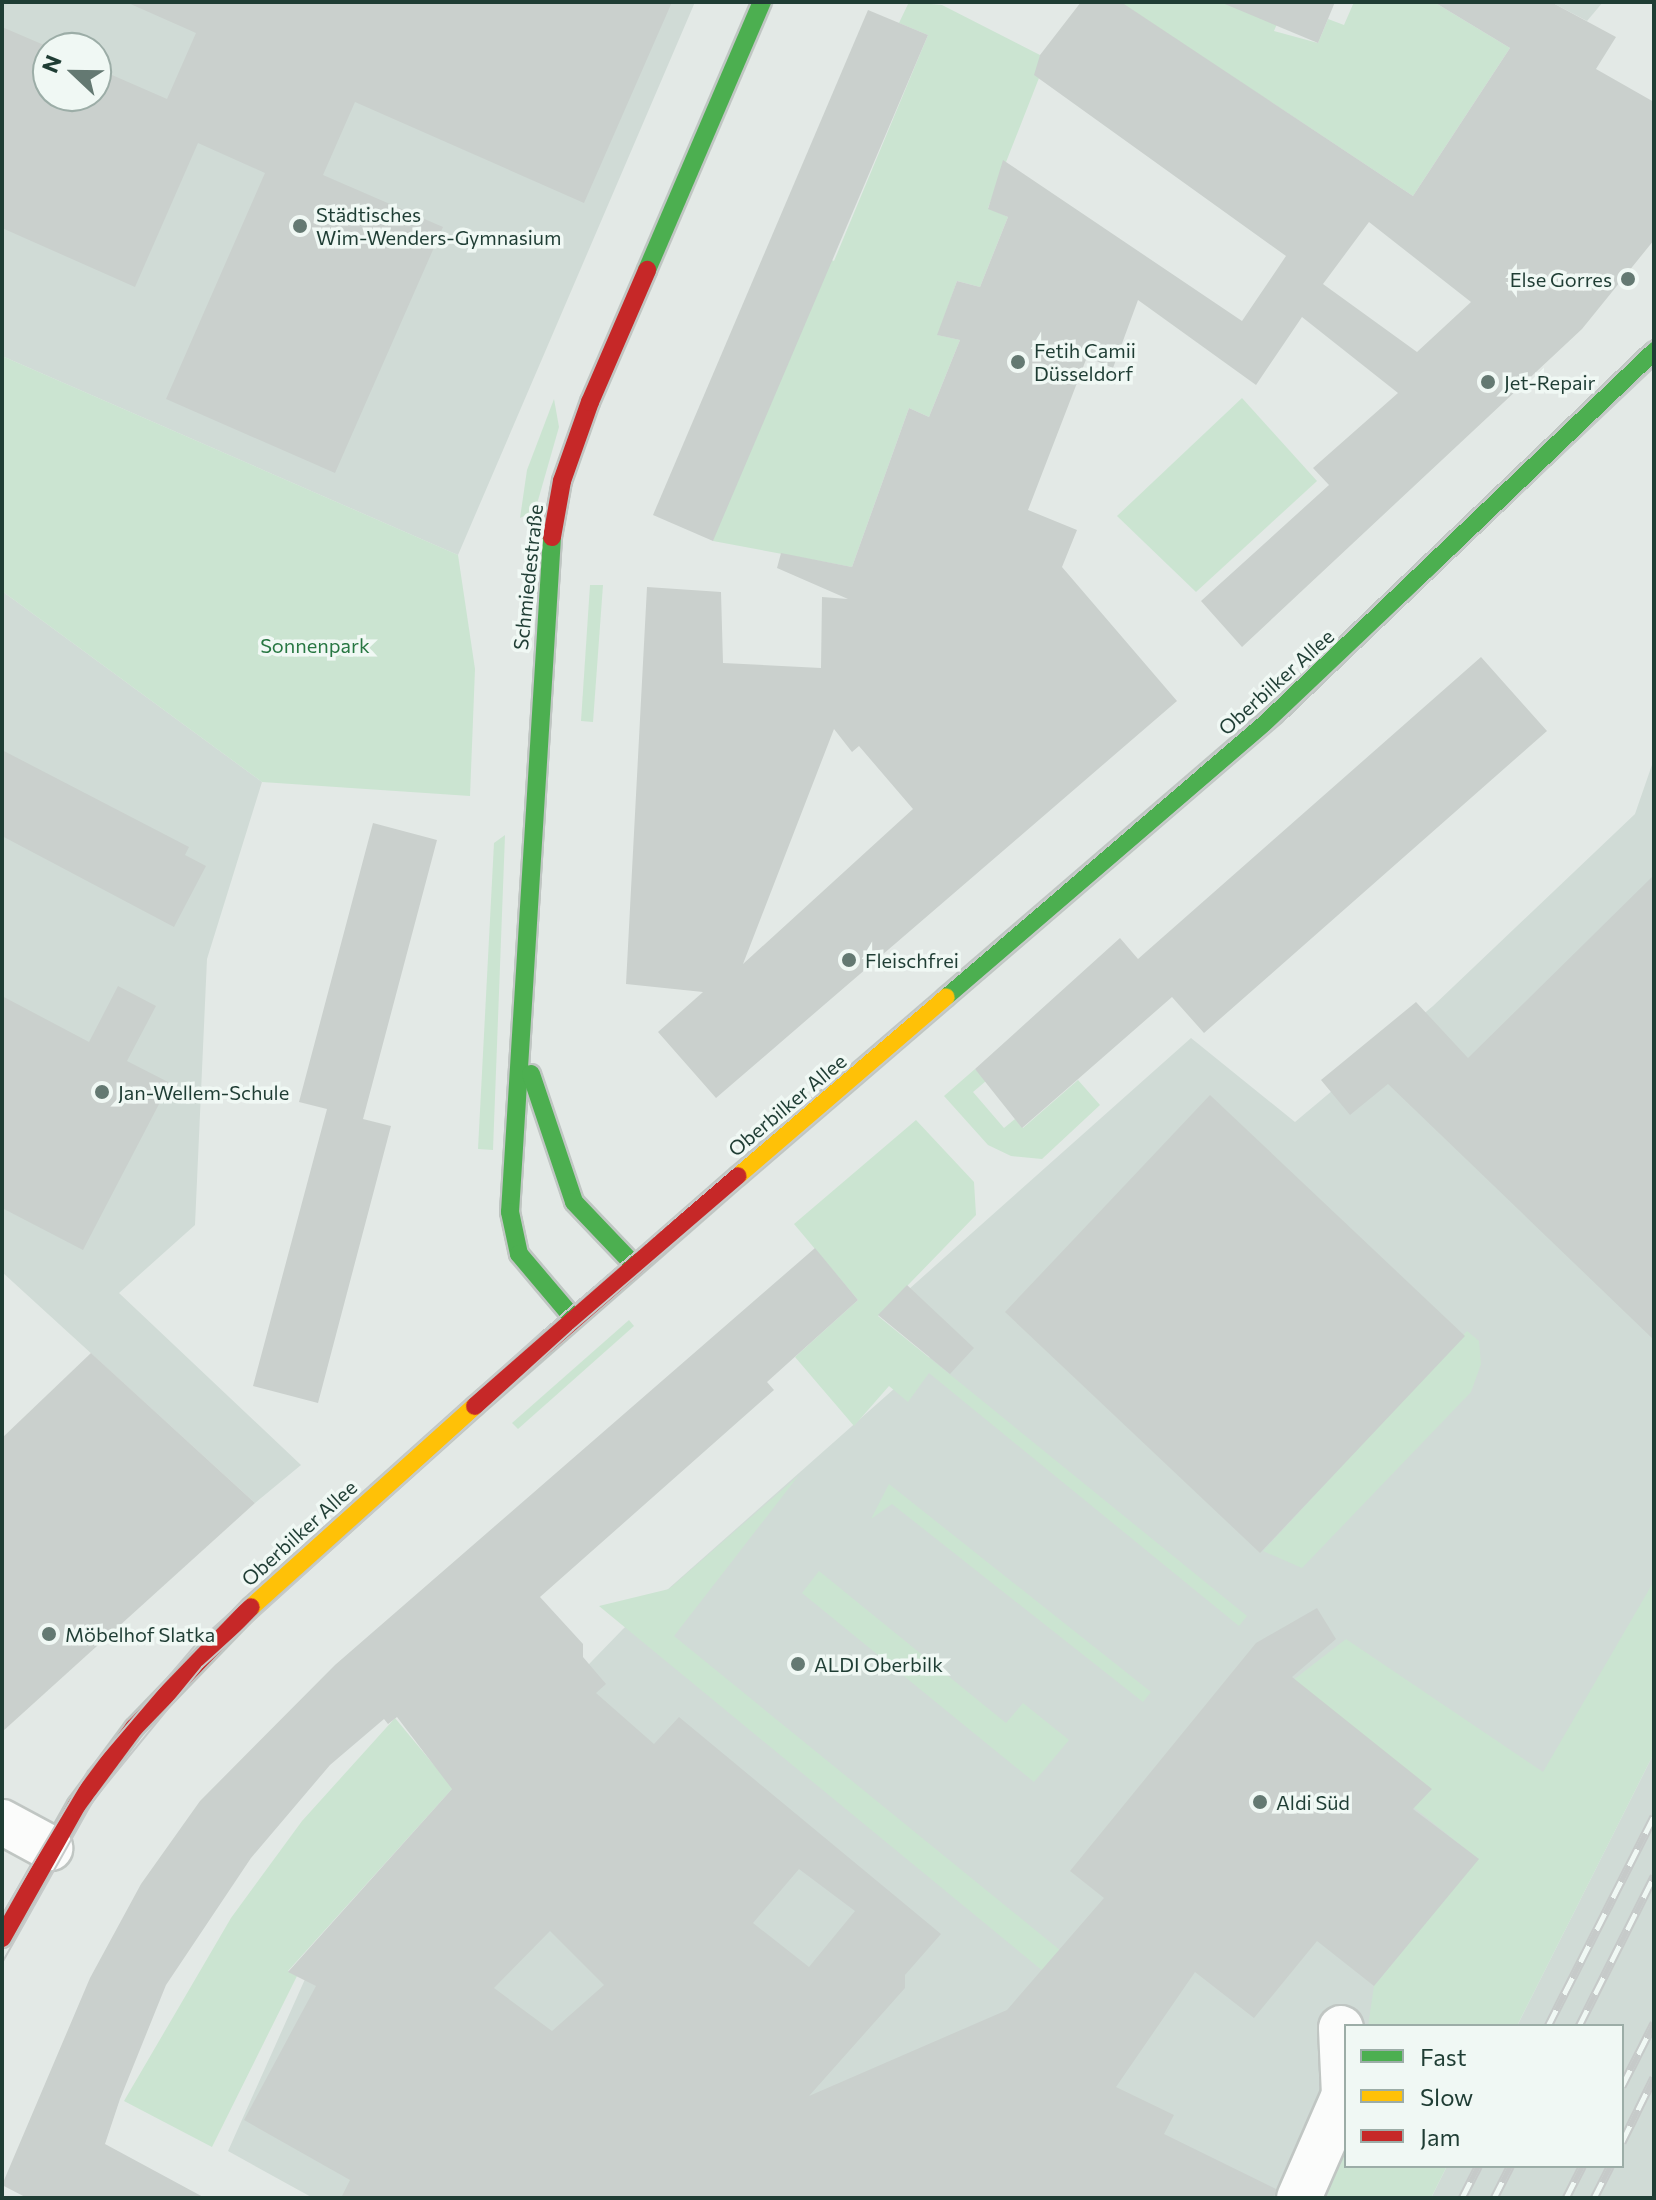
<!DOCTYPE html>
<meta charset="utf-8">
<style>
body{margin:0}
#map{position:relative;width:1656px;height:2200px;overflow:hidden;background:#e3e9e6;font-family:Commissioner,sans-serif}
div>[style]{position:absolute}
.built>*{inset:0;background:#d0dbd6}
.green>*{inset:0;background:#cbe4d1}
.building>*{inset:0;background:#cad0cd}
.roads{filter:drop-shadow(2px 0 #c0c6c3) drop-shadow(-2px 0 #c0c6c3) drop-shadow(0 2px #c0c6c3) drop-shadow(0 -2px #c0c6c3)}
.street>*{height:44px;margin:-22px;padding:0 22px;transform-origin:22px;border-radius:22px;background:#fbfcfb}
.fast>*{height:18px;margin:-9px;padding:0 9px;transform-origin:9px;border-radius:9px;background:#4caf50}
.slow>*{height:18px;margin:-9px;padding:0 9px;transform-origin:9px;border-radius:9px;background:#ffc107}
.jam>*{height:18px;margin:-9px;padding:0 9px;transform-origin:9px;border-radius:9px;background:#c62828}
.tram>*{height:2px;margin:-1px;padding:0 1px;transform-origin:1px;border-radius:1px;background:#c6cac9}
.rail>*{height:9px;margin-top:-4.5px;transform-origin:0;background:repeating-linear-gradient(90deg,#f0f8f4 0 18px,#c6cac9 0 36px);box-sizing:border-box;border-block:2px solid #c6cac9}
.dots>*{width:22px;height:22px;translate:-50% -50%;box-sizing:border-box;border:4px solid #f0f8f4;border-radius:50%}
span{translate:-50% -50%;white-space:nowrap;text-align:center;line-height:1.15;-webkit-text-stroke:7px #f0f8f4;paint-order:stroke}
.poi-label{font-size:20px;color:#1f3d34}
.left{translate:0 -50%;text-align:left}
.right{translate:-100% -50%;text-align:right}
.street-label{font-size:20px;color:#1f3d34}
.park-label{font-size:20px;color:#277742}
.frame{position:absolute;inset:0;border:4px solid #1f3d34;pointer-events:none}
.legend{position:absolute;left:1344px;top:2024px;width:280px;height:144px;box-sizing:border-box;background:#f0f8f4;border:2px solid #9cada7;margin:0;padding:10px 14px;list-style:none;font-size:24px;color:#1f3d34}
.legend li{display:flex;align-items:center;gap:16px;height:40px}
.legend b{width:40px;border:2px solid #9cada7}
.north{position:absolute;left:32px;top:32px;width:80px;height:80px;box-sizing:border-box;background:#f0f8f4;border:2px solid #9cada7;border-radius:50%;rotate:292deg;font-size:22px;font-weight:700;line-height:32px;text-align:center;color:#1f3d34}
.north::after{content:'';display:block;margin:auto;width:28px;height:36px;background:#647972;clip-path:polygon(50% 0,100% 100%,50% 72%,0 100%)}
</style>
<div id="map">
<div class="built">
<i style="clip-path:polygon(evenodd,2px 2px,695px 2px,458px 555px,2px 356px,2px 2px,48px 48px,96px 48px,96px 96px,48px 96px,48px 48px)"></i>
<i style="clip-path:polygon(1551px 2px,1603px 2px,1587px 21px)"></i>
<i style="clip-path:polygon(2px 591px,262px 782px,207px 959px,195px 1225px,119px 1293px,301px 1465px,255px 1503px,2px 1272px)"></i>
<i style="clip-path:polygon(1654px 759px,1654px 1640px,1456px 2026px,1346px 2026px,1346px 2166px,1372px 2198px,313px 2198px,228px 2151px,323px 1939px,623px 1629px,930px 1357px,881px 1314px,1191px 1038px,1295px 1122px,1433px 1006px,1635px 814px)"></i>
<i style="clip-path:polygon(1654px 1753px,1654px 2198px,1431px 2198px,1447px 2166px,1622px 2166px,1622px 2026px,1517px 2026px)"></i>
</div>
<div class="green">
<i style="clip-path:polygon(909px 2px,942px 5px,1040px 55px,1039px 78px,988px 208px,1008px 217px,980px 287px,957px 281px,938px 335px,960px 340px,929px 417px,909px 408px,852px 567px,713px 541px,773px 236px,834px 261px,928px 35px,899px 23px)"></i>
<i style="clip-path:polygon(1252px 2px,1281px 14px,1274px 31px,1318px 43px,1328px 19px,1344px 25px,1354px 2px,1434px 2px,1510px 48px,1413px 196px,1123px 4px)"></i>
<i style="clip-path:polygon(2px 356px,458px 555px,475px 669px,470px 796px,262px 782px,2px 591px)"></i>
<i style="clip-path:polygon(1242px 398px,1317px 481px,1196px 592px,1117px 516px)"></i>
<i style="clip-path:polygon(554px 399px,559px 427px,535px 511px,520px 518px,527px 470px)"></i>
<i style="clip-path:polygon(590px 585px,603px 585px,593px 722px,581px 721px)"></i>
<i style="clip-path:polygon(505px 835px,493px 1150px,478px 1149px,494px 843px)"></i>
<i style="clip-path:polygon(975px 1069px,986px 1081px,973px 1092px,1004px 1128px,1015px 1119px,1023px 1128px,1078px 1080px,1100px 1105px,1042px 1159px,1011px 1156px,988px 1145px,944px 1096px)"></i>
<i style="clip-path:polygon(916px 1120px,974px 1182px,976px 1215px,878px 1316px,1247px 1616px,1239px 1626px,929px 1373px,908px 1402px,889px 1386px,854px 1426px,795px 1357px,858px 1300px,794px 1224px)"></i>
<i style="clip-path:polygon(629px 1320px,634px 1326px,518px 1429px,512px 1423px)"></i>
<i style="clip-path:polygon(1467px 1331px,1479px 1341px,1481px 1364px,1471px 1392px,1302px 1568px,1263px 1551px)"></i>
<i style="clip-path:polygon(799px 1475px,674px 1636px,1061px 1951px,1044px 1972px,599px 1606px,669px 1589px)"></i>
<i style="clip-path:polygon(889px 1484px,1151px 1692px,1143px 1702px,892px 1504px,871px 1519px)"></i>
<i style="clip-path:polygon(819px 1571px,1006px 1723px,1023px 1703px,1069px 1740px,1034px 1782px,802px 1593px)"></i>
<i style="clip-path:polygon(1654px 1581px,1654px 1753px,1517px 2026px,1368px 2026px,1374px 1986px,1478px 1859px,1274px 1695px,1346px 1639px,1543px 1772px)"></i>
<i style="clip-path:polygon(395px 1718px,453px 1788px,288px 1971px,297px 1976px,212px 2147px,124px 2101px,231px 1918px,302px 1821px)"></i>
<i style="clip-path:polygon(1346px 2148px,1346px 2166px,1447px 2166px,1431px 2198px,1324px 2198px)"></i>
</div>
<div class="building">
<i style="clip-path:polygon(126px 2px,672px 2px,584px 203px,355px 102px,323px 175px,443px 227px,335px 473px,166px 399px,265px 173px,198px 143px,135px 287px,2px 228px,2px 27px,51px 48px,48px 96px,96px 96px,96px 68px,167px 99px,196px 33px)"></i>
<i style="clip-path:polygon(evenodd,1081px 2px,1121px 2px,1413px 196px,1510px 48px,1434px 2px,1551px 2px,1616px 37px,1596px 69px,1654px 102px,1654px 240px,1582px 329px,1242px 647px,1201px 601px,1329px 485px,1313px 468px,1398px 393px,1302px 317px,1256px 385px,1138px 300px,1113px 368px,1087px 357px,1028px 510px,1077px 530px,1062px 567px,1177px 701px,716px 1098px,658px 1032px,703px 992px,626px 984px,647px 587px,721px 592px,723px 663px,821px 668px,822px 597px,848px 599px,777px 568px,781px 553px,852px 567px,909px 408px,929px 417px,960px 340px,937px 335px,957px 281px,980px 287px,1008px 217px,988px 209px,1003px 160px,1242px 321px,1286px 256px,1034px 75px,1040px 55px,1081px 2px,1369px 222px,1471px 302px,1417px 352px,1323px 284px,1369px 222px,1081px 2px,834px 729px,852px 752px,859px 746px,913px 809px,743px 964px,834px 729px)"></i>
<i style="clip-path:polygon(1220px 2px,1335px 2px,1318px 43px)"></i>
<i style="clip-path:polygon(868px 10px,928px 35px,713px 541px,653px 515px)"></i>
<i style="clip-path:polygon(1481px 657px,1547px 731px,1204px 1033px,1172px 997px,1022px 1128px,975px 1069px,1120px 938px,1138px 959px)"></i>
<i style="clip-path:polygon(2px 750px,189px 847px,185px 855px,206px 866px,174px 927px,2px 836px)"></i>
<i style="clip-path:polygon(373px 823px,437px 840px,363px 1119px,391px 1126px,318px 1403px,253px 1386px,327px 1109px,299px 1102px)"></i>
<i style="clip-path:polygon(1654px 875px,1654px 1340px,1388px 1084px,1350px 1115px,1321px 1080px,1416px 1002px,1468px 1058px)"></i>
<i style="clip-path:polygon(118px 986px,156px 1006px,127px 1061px,170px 1083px,83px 1250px,2px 1208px,2px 996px,89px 1042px)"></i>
<i style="clip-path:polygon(1210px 1095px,1465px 1336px,1260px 1553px,1005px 1312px)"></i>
<i style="clip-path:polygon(evenodd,815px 1248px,858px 1300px,767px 1382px,774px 1390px,540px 1597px,583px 1644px,583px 1657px,606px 1684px,596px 1693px,654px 1744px,679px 1717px,941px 1934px,905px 1975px,905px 1988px,809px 2096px,1007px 2010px,1104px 1898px,1070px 1871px,1256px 1643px,1317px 1608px,1336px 1639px,1292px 1677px,1432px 1789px,1413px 1809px,1479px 1859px,1374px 1986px,1317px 1941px,1254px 2018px,1195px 1972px,1116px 2087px,1174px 2115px,1164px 2134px,1276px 2189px,1274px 2198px,341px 2198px,350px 2180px,244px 2120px,316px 1986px,288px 1972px,452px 1789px,397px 1717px,388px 1724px,384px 1719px,330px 1765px,251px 1858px,166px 1985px,120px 2099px,105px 2144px,205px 2198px,27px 2198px,2px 2185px,90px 1978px,141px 1884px,200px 1801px,335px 1665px,815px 1248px,799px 1869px,855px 1911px,809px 1967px,753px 1923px,799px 1869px,815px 1248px,550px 1931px,604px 1985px,552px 2031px,494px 1988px,550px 1931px)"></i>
<i style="clip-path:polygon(907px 1285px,974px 1348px,950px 1374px,878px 1315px)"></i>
<i style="clip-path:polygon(91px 1353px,255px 1503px,2px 1732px,2px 1438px)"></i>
</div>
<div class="roads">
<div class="street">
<i style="left:2px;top:1822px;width:55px;rotate:28.4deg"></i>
<i style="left:1299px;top:2198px;width:112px;rotate:-66.4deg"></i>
<i style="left:1344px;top:2095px;width:67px;rotate:-92.6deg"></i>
</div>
<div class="fast">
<i style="left:647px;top:270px;width:292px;rotate:-66.8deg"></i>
<i style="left:552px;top:537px;width:676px;rotate:93.56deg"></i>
<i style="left:510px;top:1212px;width:43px;rotate:77.9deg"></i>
<i style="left:519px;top:1254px;width:84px;rotate:49.8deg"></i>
<i style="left:946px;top:997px;width:433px;rotate:-40.7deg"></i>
<i style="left:1274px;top:715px;width:526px;rotate:-43.77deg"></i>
<i style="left:531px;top:1074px;width:135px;rotate:71.4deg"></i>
<i style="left:574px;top:1202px;width:87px;rotate:46.4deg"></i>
</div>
<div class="slow">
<i style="left:738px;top:1176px;width:274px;rotate:-40.7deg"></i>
<i style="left:251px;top:1607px;width:301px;rotate:-41.9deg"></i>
</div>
<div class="jam">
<i style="left:552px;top:537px;width:57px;rotate:-79.9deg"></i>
<i style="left:562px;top:481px;width:84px;rotate:-70.5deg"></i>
<i style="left:590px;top:402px;width:144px;rotate:-66.6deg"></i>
<i style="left:475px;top:1406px;width:349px;rotate:-41.2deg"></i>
<i style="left:2px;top:1938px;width:153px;rotate:-60.6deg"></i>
<i style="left:77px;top:1805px;width:96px;rotate:-53.5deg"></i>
<i style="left:134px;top:1728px;width:168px;rotate:-46deg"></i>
</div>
</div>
<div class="tram">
<i style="left:2px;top:1915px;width:168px;rotate:-59.2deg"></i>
<i style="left:88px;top:1771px;width:172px;rotate:-49.5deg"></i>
<i style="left:200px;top:1640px;width:460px;rotate:-42deg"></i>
<i style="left:542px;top:1332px;width:945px;rotate:-40.67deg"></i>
<i style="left:1259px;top:716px;width:547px;rotate:-43.74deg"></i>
<i style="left:2px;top:1963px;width:188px;rotate:-60.7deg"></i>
<i style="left:94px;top:1799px;width:171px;rotate:-50.7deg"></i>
<i style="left:202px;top:1667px;width:501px;rotate:-42.25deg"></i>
<i style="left:573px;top:1330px;width:918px;rotate:-40.67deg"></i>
<i style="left:1269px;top:732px;width:531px;rotate:-43.47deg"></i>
</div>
<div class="rail">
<i style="left:1548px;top:2026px;width:235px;rotate:-63.2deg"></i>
<i style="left:1579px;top:2026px;width:168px;rotate:-63.4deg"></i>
<i style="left:1622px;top:2086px;width:71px;rotate:-63.1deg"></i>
<i style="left:1622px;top:2142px;width:72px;rotate:-63.8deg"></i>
<i style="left:1462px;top:2198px;width:36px;rotate:-63deg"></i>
<i style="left:1494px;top:2198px;width:36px;rotate:-63deg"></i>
<i style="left:1566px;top:2198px;width:36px;rotate:-63deg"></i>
<i style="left:1594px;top:2198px;width:36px;rotate:-63deg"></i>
</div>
<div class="dots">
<i style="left:300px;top:226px;background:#647972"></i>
<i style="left:1628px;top:279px;background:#647972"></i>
<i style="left:1018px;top:362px;background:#647972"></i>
<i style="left:1488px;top:382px;background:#647972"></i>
<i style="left:849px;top:960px;background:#647972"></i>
<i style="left:102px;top:1092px;background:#647972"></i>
<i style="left:49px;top:1634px;background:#647972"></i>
<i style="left:798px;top:1664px;background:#647972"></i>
<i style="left:1260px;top:1802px;background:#647972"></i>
</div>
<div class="poi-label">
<span class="left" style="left:316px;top:226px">Städtisches<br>Wim-Wenders-Gymnasium</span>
<span class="right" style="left:1612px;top:279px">Else Gorres</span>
<span class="left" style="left:1034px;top:362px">Fetih Camii<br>Düsseldorf</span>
<span class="left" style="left:1504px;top:382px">Jet-Repair</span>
<span class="left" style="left:865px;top:960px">Fleischfrei</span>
<span class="left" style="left:118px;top:1092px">Jan-Wellem-Schule</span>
<span class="left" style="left:65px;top:1634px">Möbelhof Slatka</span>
<span class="left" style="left:814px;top:1664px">ALDI Oberbilk</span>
<span class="left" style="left:1276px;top:1802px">Aldi Süd</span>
</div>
<div class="street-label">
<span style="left:528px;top:577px;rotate:-84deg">Schmiedestraße</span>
<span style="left:1276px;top:682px;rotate:-42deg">Oberbilker Allee</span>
<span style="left:787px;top:1105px;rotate:-40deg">Oberbilker Allee</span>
<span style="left:299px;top:1533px;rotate:-42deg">Oberbilker Allee</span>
</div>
<div class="park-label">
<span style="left:315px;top:645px">Sonnenpark</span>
</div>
<div class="frame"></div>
<ul class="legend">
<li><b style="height:10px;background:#4caf50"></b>Fast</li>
<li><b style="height:10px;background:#ffc107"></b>Slow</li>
<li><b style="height:10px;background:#c62828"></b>Jam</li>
</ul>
<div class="north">N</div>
</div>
